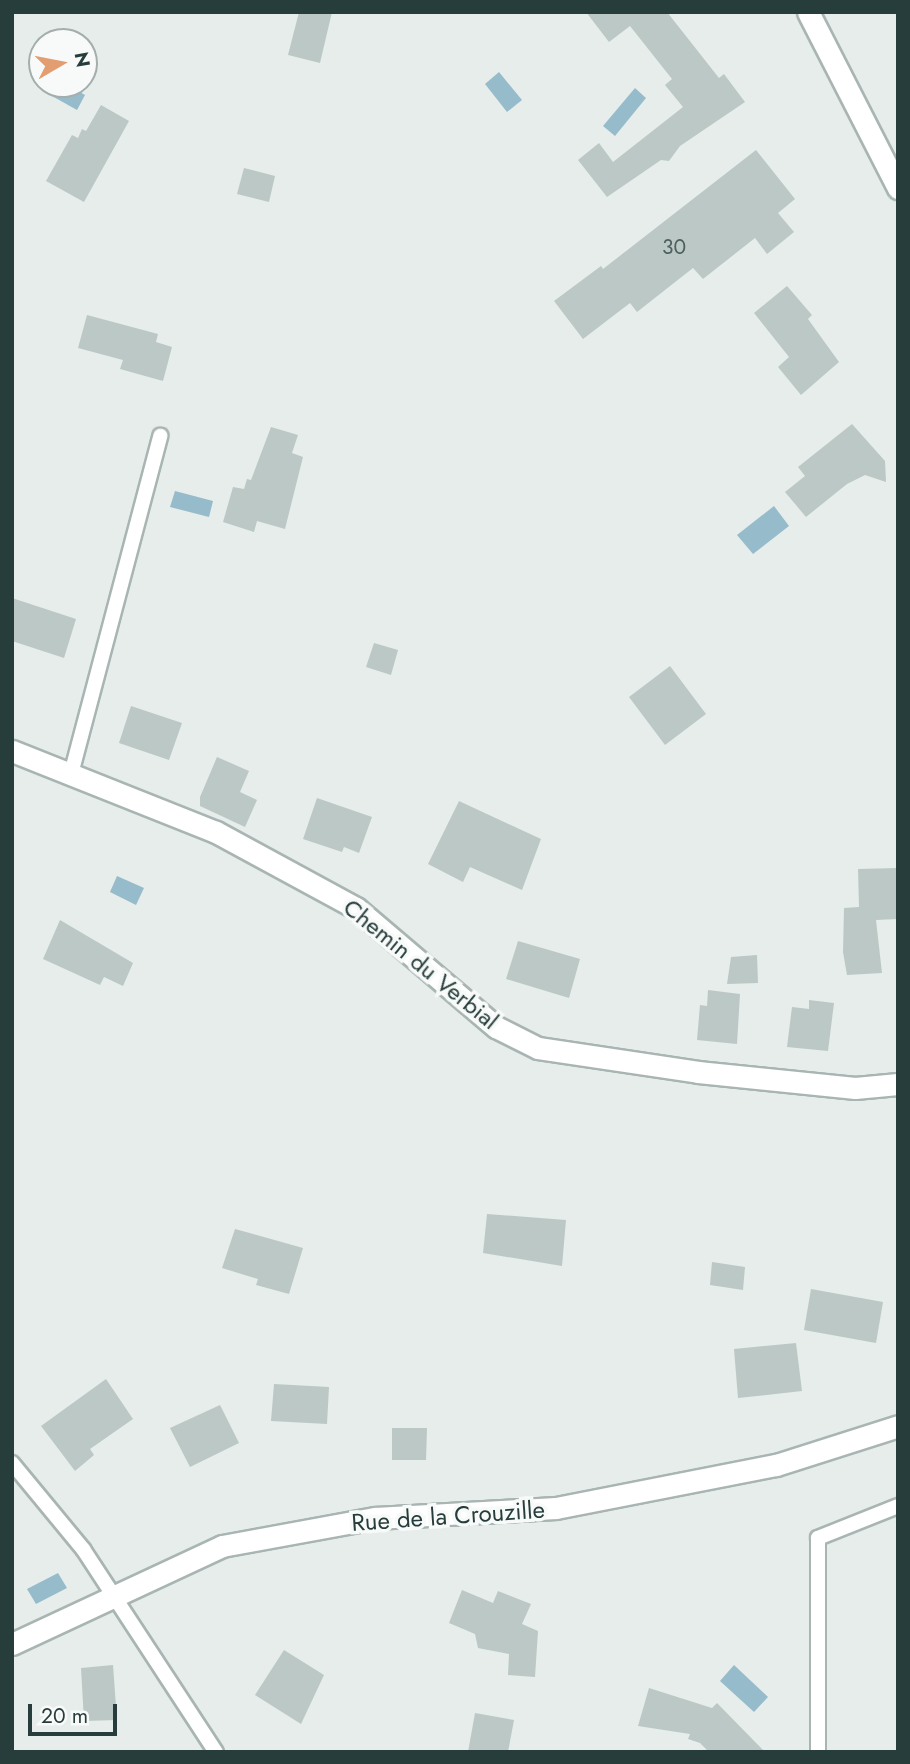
<!DOCTYPE html>
<style>
body{margin:0}
#map{position:relative;width:910px;height:1764px;overflow:hidden;background:#e6edeb;font-family:Jost,sans-serif}
div>[style]{position:absolute}
.water>*{inset:0;background:#96bbcb}
.building>*{inset:0;background:#bcc8c5}
.roads{filter:drop-shadow(2px 0 #a9b5b3) drop-shadow(-2px 0 #a9b5b3) drop-shadow(0 2px #a9b5b3) drop-shadow(0 -2px #a9b5b3)}
.service>*{height:14px;margin:-7px;padding:0 7px;transform-origin:7px;border-radius:7px;background:#fff}
.minor>*{height:21px;margin:-10.5px;padding:0 10.5px;transform-origin:10.5px;border-radius:10.5px;background:#fff}
.tertiary>*{height:21px;margin:-10.5px;padding:0 10.5px;transform-origin:10.5px;border-radius:10.5px;background:#fff}
span{translate:-50% -50%;white-space:nowrap;text-align:center;line-height:1.15;-webkit-text-stroke:7px #f7faf9;paint-order:stroke}
.number-label{font-size:21px;color:#4c605e}
.number-label span{-webkit-text-stroke-width:0}
.street-label{font-size:24px;color:#273d3b}
.frame{position:absolute;inset:0;border:14px solid #273d3b;pointer-events:none}
.north{position:absolute;left:28px;top:28px;width:70px;height:70px;box-sizing:border-box;background:#f7faf9;border:2px solid #a4aead;border-radius:50%;rotate:80deg;font-size:19px;font-weight:700;line-height:28px;text-align:center;color:#273d3b}
.north::after{content:'';display:block;margin:auto;width:24px;height:32px;background:#e29d70;clip-path:polygon(50% 0,100% 100%,50% 72%,0 100%)}
.scale{position:absolute;left:28px;top:1704px;width:89px;height:32px;box-sizing:border-box;border:4px solid #273d3b;border-top:0;padding-left:9px;font-size:21px;line-height:24px;white-space:nowrap;color:#273d3b;-webkit-text-stroke:5px #f7faf9;paint-order:stroke}
</style>
<div id="map">
<div class="water">
<i style="clip-path:polygon(499px 72px,522px 100px,507px 112px,485px 84px)"></i>
<i style="clip-path:polygon(47px 84px,66px 84px,85px 95px,77px 110px,43px 91px)"></i>
<i style="clip-path:polygon(635px 88px,646px 98px,615px 136px,603px 126px)"></i>
<i style="clip-path:polygon(175px 491px,213px 501px,209px 517px,170px 507px)"></i>
<i style="clip-path:polygon(774px 506px,789px 526px,753px 554px,737px 535px)"></i>
<i style="clip-path:polygon(117px 876px,144px 888px,136px 905px,110px 892px)"></i>
<i style="clip-path:polygon(58px 1573px,67px 1588px,36px 1604px,27px 1589px)"></i>
<i style="clip-path:polygon(734px 1665px,768px 1697px,754px 1712px,720px 1681px)"></i>
</div>
<div class="building">
<i style="clip-path:polygon(299px 12px,332px 12px,320px 63px,288px 55px)"></i>
<i style="clip-path:polygon(586px 12px,667px 12px,719px 78px,724px 74px,745px 102px,680px 146px,669px 161px,661px 160px,607px 197px,578px 160px,599px 143px,613px 162px,683px 107px,665px 85px,672px 79px,630px 26px,609px 42px)"></i>
<i style="clip-path:polygon(101px 105px,129px 121px,84px 202px,46px 181px,72px 135px,78px 138px,82px 129px,86px 131px)"></i>
<i style="clip-path:polygon(756px 150px,795px 199px,778px 213px,794px 232px,767px 254px,755px 238px,703px 279px,693px 268px,637px 312px,630px 303px,583px 339px,554px 301px,601px 266px,603px 269px)"></i>
<i style="clip-path:polygon(244px 168px,275px 176px,269px 202px,237px 194px)"></i>
<i style="clip-path:polygon(787px 286px,812px 315px,808px 319px,839px 362px,801px 395px,778px 367px,789px 357px,754px 313px)"></i>
<i style="clip-path:polygon(87px 315px,158px 334px,156px 342px,172px 347px,163px 381px,120px 369px,123px 360px,78px 348px)"></i>
<i style="clip-path:polygon(852px 424px,885px 461px,886px 482px,865px 475px,847px 484px,806px 517px,785px 492px,805px 476px,798px 467px)"></i>
<i style="clip-path:polygon(271px 427px,298px 435px,292px 453px,303px 457px,285px 529px,257px 521px,254px 532px,223px 522px,233px 487px,244px 489px,247px 479px,251px 480px)"></i>
<i style="clip-path:polygon(12px 598px,76px 619px,64px 658px,12px 641px)"></i>
<i style="clip-path:polygon(374px 643px,398px 650px,391px 675px,366px 667px)"></i>
<i style="clip-path:polygon(670px 666px,706px 714px,665px 745px,629px 697px)"></i>
<i style="clip-path:polygon(131px 706px,182px 723px,169px 760px,119px 743px)"></i>
<i style="clip-path:polygon(217px 757px,249px 771px,240px 792px,257px 800px,245px 827px,200px 806px,200px 797px)"></i>
<i style="clip-path:polygon(317px 798px,372px 817px,359px 853px,344px 847px,342px 852px,303px 839px)"></i>
<i style="clip-path:polygon(459px 801px,541px 839px,522px 890px,470px 867px,463px 882px,428px 864px)"></i>
<i style="clip-path:polygon(898px 868px,898px 919px,876px 920px,882px 973px,847px 975px,843px 952px,844px 908px,859px 907px,858px 869px)"></i>
<i style="clip-path:polygon(60px 920px,133px 963px,123px 986px,104px 977px,100px 985px,43px 959px)"></i>
<i style="clip-path:polygon(518px 941px,580px 959px,569px 998px,506px 979px)"></i>
<i style="clip-path:polygon(757px 955px,758px 983px,727px 984px,731px 957px)"></i>
<i style="clip-path:polygon(708px 990px,740px 994px,737px 1044px,697px 1040px,700px 1005px,707px 1006px)"></i>
<i style="clip-path:polygon(809px 1000px,834px 1003px,828px 1051px,787px 1047px,792px 1007px,809px 1009px)"></i>
<i style="clip-path:polygon(487px 1214px,566px 1220px,562px 1266px,483px 1253px)"></i>
<i style="clip-path:polygon(235px 1229px,303px 1248px,289px 1294px,256px 1285px,258px 1279px,222px 1268px)"></i>
<i style="clip-path:polygon(712px 1262px,745px 1267px,743px 1290px,710px 1285px)"></i>
<i style="clip-path:polygon(811px 1289px,883px 1302px,876px 1343px,804px 1330px)"></i>
<i style="clip-path:polygon(796px 1343px,802px 1391px,738px 1398px,734px 1349px)"></i>
<i style="clip-path:polygon(106px 1379px,133px 1419px,90px 1449px,94px 1455px,75px 1471px,41px 1426px)"></i>
<i style="clip-path:polygon(274px 1384px,329px 1387px,327px 1424px,271px 1421px)"></i>
<i style="clip-path:polygon(220px 1405px,239px 1443px,190px 1467px,170px 1428px)"></i>
<i style="clip-path:polygon(392px 1428px,427px 1428px,426px 1460px,392px 1460px)"></i>
<i style="clip-path:polygon(462px 1590px,493px 1603px,498px 1591px,531px 1604px,522px 1624px,538px 1631px,535px 1677px,508px 1675px,509px 1654px,478px 1648px,475px 1634px,449px 1623px)"></i>
<i style="clip-path:polygon(284px 1650px,324px 1675px,301px 1724px,255px 1695px)"></i>
<i style="clip-path:polygon(113px 1665px,117px 1720px,84px 1721px,81px 1668px)"></i>
<i style="clip-path:polygon(649px 1688px,712px 1708px,717px 1703px,765px 1752px,709px 1752px,700px 1743px,688px 1739px,690px 1734px,638px 1726px)"></i>
<i style="clip-path:polygon(475px 1713px,514px 1720px,508px 1752px,468px 1752px)"></i>
</div>
<div class="roads">
<div class="service">
<i style="left:71px;top:774px;width:350px;rotate:-75.2deg"></i>
<i style="left:12px;top:1463px;width:112px;rotate:50.5deg"></i>
<i style="left:83px;top:1549px;width:243px;rotate:56.8deg"></i>
<i style="left:818px;top:1752px;width:214px;rotate:-90deg"></i>
<i style="left:818px;top:1538px;width:86px;rotate:-21.8deg"></i>
</div>
<div class="minor">
<i style="left:808px;top:12px;width:198px;rotate:62.9deg"></i>
<i style="left:12px;top:751px;width:219px;rotate:21.7deg"></i>
<i style="left:216px;top:832px;width:159px;rotate:28.5deg"></i>
<i style="left:356px;top:908px;width:184px;rotate:40.4deg"></i>
<i style="left:496px;top:1027px;width:47px;rotate:26.6deg"></i>
<i style="left:538px;top:1048px;width:162px;rotate:8.5deg"></i>
<i style="left:698px;top:1072px;width:158px;rotate:5.8deg"></i>
<i style="left:855px;top:1088px;width:43px;rotate:-5.3deg"></i>
</div>
<div class="tertiary">
<i style="left:12px;top:1644px;width:232px;rotate:-25deg"></i>
<i style="left:222px;top:1546px;width:156px;rotate:-10.4deg"></i>
<i style="left:375px;top:1518px;width:181px;rotate:-3.2deg"></i>
<i style="left:556px;top:1508px;width:224px;rotate:-11.1deg"></i>
<i style="left:776px;top:1465px;width:128px;rotate:-17.7deg"></i>
</div>
</div>
<div class="number-label">
<span style="left:674px;top:247px">30</span>
</div>
<div class="street-label">
<span style="left:421px;top:964px;rotate:39deg">Chemin du Verbial</span>
<span style="left:448px;top:1516px;rotate:-4deg">Rue de la Crouzille</span>
</div>
<div class="frame"></div>
<div class="north">N</div>
<div class="scale">20 m</div>
</div>
